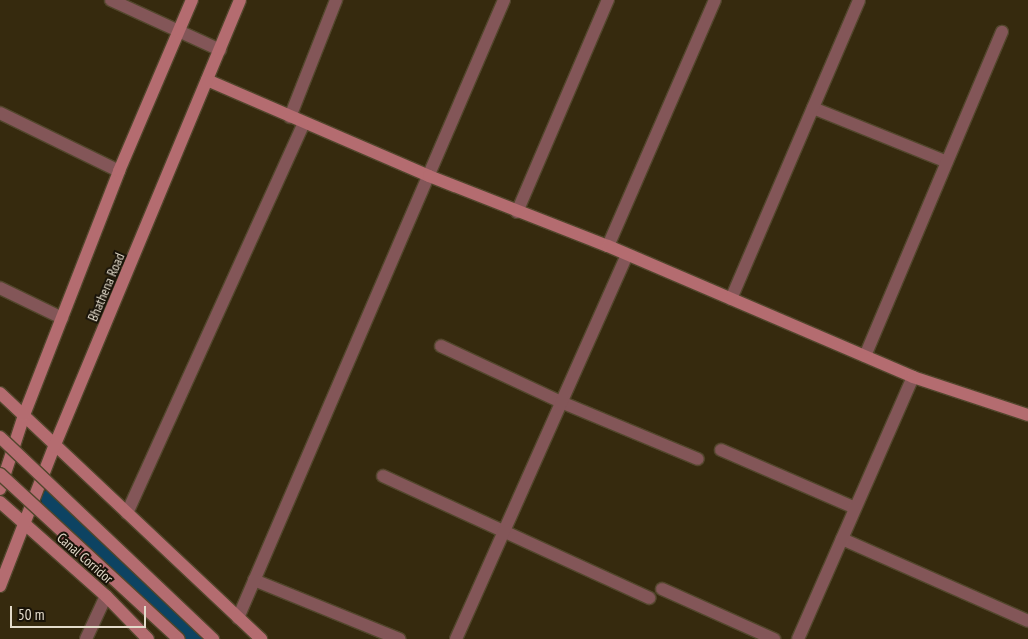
<!DOCTYPE html>
<style>
body{margin:0}
#map{position:relative;width:1028px;height:639px;overflow:hidden;background:#362a0e;font-family:"PT Sans Narrow",sans-serif}
div>[style]{position:absolute}
.canal>*{height:19px;margin:-9.5px;padding:0 9.5px;transform-origin:9.5px;border-radius:9.5px;background:#0d4362}
.roads{filter:drop-shadow(1px 0 #52462c) drop-shadow(-1px 0 #52462c) drop-shadow(0 1px #52462c) drop-shadow(0 -1px #52462c)}
.street>*{height:12px;margin:-6px;padding:0 6px;transform-origin:6px;border-radius:6px;background:#835658}
.secondary>*{height:12px;margin:-6px;padding:0 6px;transform-origin:6px;border-radius:6px;background:#b46c70}
.bridges{filter:drop-shadow(1px 0 #52462c) drop-shadow(-1px 0 #52462c) drop-shadow(0 1px #52462c) drop-shadow(0 -1px #52462c)}
.secondary-bridge>*{height:12px;margin:-6px;padding:0 6px;transform-origin:6px;border-radius:6px;background:#b46c70}
span{translate:-50% -50%;white-space:nowrap;text-align:center;line-height:1.15;-webkit-text-stroke:4px #191308;paint-order:stroke}
.street-label{font-size:14px;color:#e3dbcb}
.scale{position:absolute;left:10px;top:606px;width:136px;height:22px;box-sizing:border-box;border:2px solid #e3dbcb;border-top:0;padding-left:6px;font-size:15px;line-height:18px;white-space:nowrap;color:#e3dbcb;-webkit-text-stroke:4px #191308;paint-order:stroke}
</style>
<div id="map">
<div class="canal">
<i style="left:50px;top:498px;width:203px;rotate:44deg"></i>
</div>
<div class="roads">
<div class="street">
<i style="left:111px;top:0;width:120px;rotate:24.6deg"></i>
<i style="left:813px;top:108px;width:144px;rotate:21.9deg"></i>
<i style="left:0;top:113px;width:132px;rotate:26deg"></i>
<i style="left:290px;top:117px;width:126px;rotate:-68.5deg"></i>
<i style="left:517px;top:212px;width:231px;rotate:-66.8deg"></i>
<i style="left:608px;top:246px;width:268px;rotate:-66.5deg"></i>
<i style="left:0;top:288px;width:69px;rotate:25.8deg"></i>
<i style="left:731px;top:299px;width:325px;rotate:-66.8deg"></i>
<i style="left:441px;top:346px;width:132px;rotate:25deg"></i>
<i style="left:561px;top:402px;width:148px;rotate:22.6deg"></i>
<i style="left:865px;top:356px;width:352px;rotate:-67.1deg"></i>
<i style="left:721px;top:450px;width:146px;rotate:23.4deg"></i>
<i style="left:383px;top:476px;width:293px;rotate:24.6deg"></i>
<i style="left:127px;top:513px;width:428px;rotate:-65.6deg"></i>
<i style="left:842px;top:539px;width:203px;rotate:23.8deg"></i>
<i style="left:254px;top:580px;width:157px;rotate:22.1deg"></i>
<i style="left:662px;top:589px;width:123px;rotate:24.1deg"></i>
<i style="left:238px;top:618px;width:673px;rotate:-66.71deg"></i>
<i style="left:86px;top:639px;width:47px;rotate:-65.1deg"></i>
<i style="left:456px;top:639px;width:420px;rotate:-66deg"></i>
<i style="left:798px;top:639px;width:286px;rotate:-66.3deg"></i>
</div>
<div class="secondary">
<i style="left:207px;top:80px;width:242px;rotate:23.4deg"></i>
<i style="left:429px;top:176px;width:192px;rotate:21.4deg"></i>
<i style="left:608px;top:246px;width:332px;rotate:23.2deg"></i>
<i style="left:913px;top:377px;width:121px;rotate:18.3deg"></i>
<i style="left:0;top:393px;width:359px;rotate:43.3deg"></i>
<i style="left:0;top:489px;width:78px;rotate:-72deg"></i>
<i style="left:24px;top:415px;width:262px;rotate:-68.7deg"></i>
<i style="left:119px;top:171px;width:186px;rotate:-66.9deg"></i>
<i style="left:0;top:502px;width:142px;rotate:41.6deg"></i>
<i style="left:106px;top:596px;width:60px;rotate:45.7deg"></i>
<i style="left:0;top:586px;width:149px;rotate:-68.8deg"></i>
<i style="left:54px;top:447px;width:484px;rotate:-67.4deg"></i>
</div>
</div>
<div class="bridges">
<div class="secondary-bridge">
<i style="left:0;top:437px;width:294px;rotate:43.5deg"></i>
<i style="left:0;top:474px;width:243px;rotate:42.7deg"></i>
</div>
</div>
<div class="street-label">
<span style="left:106px;top:287px;rotate:-67deg">Bhathena Road</span>
<span style="left:85px;top:558px;rotate:41deg">Canal Corridor</span>
</div>
<div class="scale">50 m</div>
</div>
